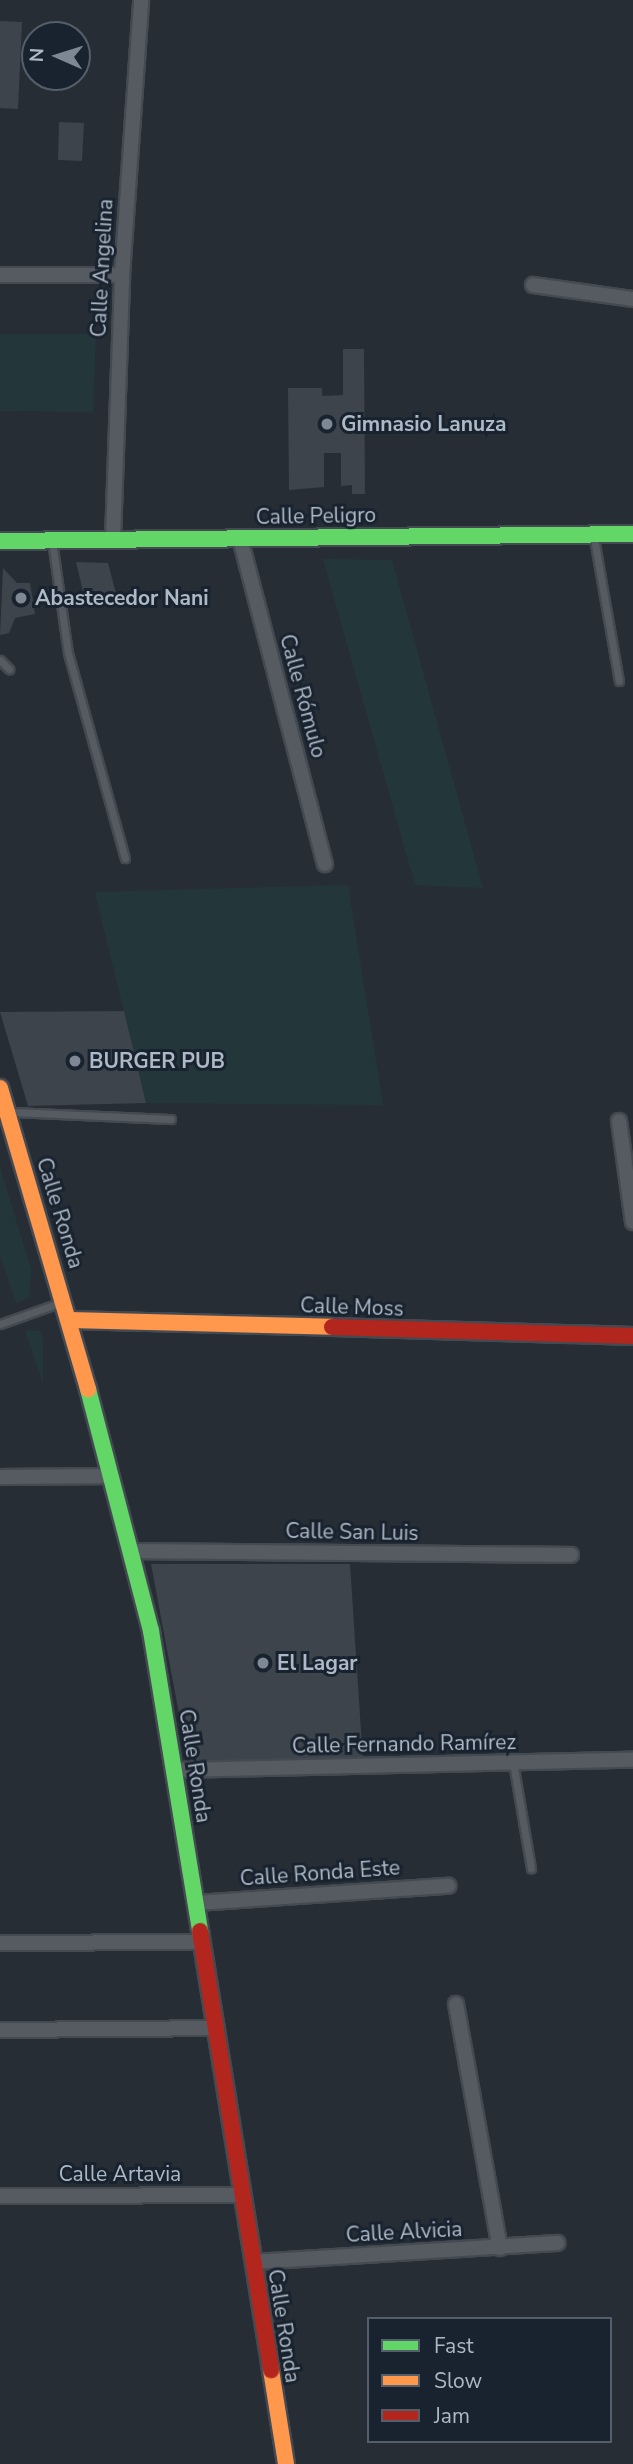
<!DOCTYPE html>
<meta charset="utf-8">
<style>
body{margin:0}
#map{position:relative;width:633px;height:2464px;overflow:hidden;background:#262d35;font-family:"Nunito Sans",sans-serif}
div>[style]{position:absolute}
.green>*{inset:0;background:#23373b}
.building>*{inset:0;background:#3d444b}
.roads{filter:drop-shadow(2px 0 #444a51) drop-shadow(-2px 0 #444a51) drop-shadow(0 2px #444a51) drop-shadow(0 -2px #444a51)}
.lane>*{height:7px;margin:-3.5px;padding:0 3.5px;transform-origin:3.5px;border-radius:3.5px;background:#565b62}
.street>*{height:14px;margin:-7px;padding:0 7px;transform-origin:7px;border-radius:7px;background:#565b62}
.fast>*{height:16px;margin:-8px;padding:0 8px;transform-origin:8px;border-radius:8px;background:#63d668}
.slow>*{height:16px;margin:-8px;padding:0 8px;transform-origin:8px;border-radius:8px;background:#ff974d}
.jam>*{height:16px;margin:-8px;padding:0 8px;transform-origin:8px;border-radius:8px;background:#b3261e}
.dots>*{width:19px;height:19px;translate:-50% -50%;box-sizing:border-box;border:4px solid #19232f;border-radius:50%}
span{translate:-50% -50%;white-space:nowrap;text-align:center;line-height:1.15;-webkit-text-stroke:6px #19232f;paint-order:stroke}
.street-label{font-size:21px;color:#aeb9c7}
.poi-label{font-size:21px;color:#aeb9c7;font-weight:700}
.left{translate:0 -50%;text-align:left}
.legend{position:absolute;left:367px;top:2317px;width:245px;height:126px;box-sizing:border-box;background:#19232f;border:2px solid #555f6c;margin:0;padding:9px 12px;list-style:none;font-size:21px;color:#aeb9c7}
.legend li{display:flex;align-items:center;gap:14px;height:35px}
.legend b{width:35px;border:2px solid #555f6c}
.north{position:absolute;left:21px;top:21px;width:70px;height:70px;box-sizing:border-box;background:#19232f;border:2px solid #555f6c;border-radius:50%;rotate:273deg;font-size:19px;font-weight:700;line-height:28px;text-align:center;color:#aeb9c7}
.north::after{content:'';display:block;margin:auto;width:24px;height:32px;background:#7e8894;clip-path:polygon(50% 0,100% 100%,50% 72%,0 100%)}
</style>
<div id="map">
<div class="green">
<i style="clip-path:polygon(0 334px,96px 334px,93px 412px,0 411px)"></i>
<i style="clip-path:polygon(323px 559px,392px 560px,483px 888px,415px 885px)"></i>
<i style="clip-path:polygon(348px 885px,383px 1105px,146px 1103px,95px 892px)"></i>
<i style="clip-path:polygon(0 1167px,31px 1269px,29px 1298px,16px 1303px,0 1255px)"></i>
<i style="clip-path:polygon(25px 1330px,40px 1331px,43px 1339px,43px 1384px)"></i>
</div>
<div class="building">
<i style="clip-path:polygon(0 21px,22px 22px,18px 109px,0 108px)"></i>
<i style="clip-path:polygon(59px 122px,84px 123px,82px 161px,58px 160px)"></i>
<i style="clip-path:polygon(343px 349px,364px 349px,365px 494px,352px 494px,352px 485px,341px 486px,341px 453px,324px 453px,324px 487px,289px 490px,288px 388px,322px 388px,322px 396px,343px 395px)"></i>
<i style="clip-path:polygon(76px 562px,108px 563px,117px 597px,86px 604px)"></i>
<i style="clip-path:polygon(3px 568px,17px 583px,30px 583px,35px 614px,15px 618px,9px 633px,0 635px)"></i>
<i style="clip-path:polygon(124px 1011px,146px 1103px,28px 1106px,0 1012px)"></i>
<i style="clip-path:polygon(151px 1564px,350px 1564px,363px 1761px,188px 1762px)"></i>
</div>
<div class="roads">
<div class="lane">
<i style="left:594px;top:538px;width:145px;rotate:80.1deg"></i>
<i style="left:52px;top:541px;width:113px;rotate:81.9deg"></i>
<i style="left:68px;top:653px;width:213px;rotate:74.5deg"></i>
<i style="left:0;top:660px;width:13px;rotate:45deg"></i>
<i style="left:11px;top:1112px;width:160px;rotate:2.5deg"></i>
<i style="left:0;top:1324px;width:66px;rotate:-19.5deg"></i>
<i style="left:513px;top:1762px;width:108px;rotate:80.4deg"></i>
</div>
<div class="street">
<i style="left:0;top:275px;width:122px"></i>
<i style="left:533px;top:285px;width:101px;rotate:8deg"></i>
<i style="left:240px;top:538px;width:337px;rotate:75.4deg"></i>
<i style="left:113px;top:539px;width:264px;rotate:-88deg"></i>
<i style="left:122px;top:275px;width:276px;rotate:-86deg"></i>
<i style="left:619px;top:1121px;width:102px;rotate:82.1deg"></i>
<i style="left:0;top:1477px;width:109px;rotate:-0.5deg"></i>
<i style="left:133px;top:1551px;width:438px;rotate:0.5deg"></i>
<i style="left:175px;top:1770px;width:458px;rotate:-1.3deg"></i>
<i style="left:196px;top:1903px;width:253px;rotate:-3.9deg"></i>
<i style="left:0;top:1943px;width:202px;rotate:-0.3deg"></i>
<i style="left:456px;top:2004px;width:248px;rotate:79.8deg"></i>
<i style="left:0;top:2030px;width:217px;rotate:-0.5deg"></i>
<i style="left:0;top:2196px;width:241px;rotate:-0.2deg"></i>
<i style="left:253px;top:2262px;width:305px;rotate:-3.6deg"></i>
</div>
<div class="fast">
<i style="left:0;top:541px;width:633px;rotate:-0.63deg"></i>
<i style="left:88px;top:1389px;width:250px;rotate:75.4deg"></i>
<i style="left:151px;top:1631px;width:304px;rotate:80.7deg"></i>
</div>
<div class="slow">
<i style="left:0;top:1088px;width:314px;rotate:73.7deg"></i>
<i style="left:70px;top:1320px;width:262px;rotate:1.5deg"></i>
<i style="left:271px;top:2370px;width:95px;rotate:80.9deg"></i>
</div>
<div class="jam">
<i style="left:332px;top:1327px;width:301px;rotate:1.7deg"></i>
<i style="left:200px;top:1931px;width:445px;rotate:80.8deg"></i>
</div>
</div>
<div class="dots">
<i style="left:327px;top:424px;background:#7e8894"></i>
<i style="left:21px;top:598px;background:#7e8894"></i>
<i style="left:75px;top:1061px;background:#7e8894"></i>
<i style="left:263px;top:1663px;background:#7e8894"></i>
</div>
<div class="street-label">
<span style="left:102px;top:268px;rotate:-87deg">Calle Angelina</span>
<span style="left:316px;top:516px;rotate:-1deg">Calle Peligro</span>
<span style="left:303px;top:696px;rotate:75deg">Calle Rómulo</span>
<span style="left:60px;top:1213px;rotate:73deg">Calle Ronda</span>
<span style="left:352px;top:1307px;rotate:2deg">Calle Moss</span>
<span style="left:352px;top:1532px;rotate:1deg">Calle San Luis</span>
<span style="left:404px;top:1744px;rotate:-1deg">Calle Fernando Ramírez</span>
<span style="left:195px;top:1766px;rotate:81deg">Calle Ronda</span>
<span style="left:320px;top:1873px;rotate:-4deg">Calle Ronda Este</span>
<span style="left:120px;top:2174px">Calle Artavia</span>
<span style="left:404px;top:2232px;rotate:-3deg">Calle Alvicia</span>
<span style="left:284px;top:2326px;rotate:81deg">Calle Ronda</span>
</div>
<div class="poi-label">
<span class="left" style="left:341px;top:424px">Gimnasio Lanuza</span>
<span class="left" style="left:35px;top:598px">Abastecedor Nani</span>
<span class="left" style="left:89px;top:1061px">BURGER PUB</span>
<span class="left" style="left:277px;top:1663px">El Lagar</span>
</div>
<ul class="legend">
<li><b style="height:9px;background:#63d668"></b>Fast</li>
<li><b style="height:9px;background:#ff974d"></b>Slow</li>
<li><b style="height:9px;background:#b3261e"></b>Jam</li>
</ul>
<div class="north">N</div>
</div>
